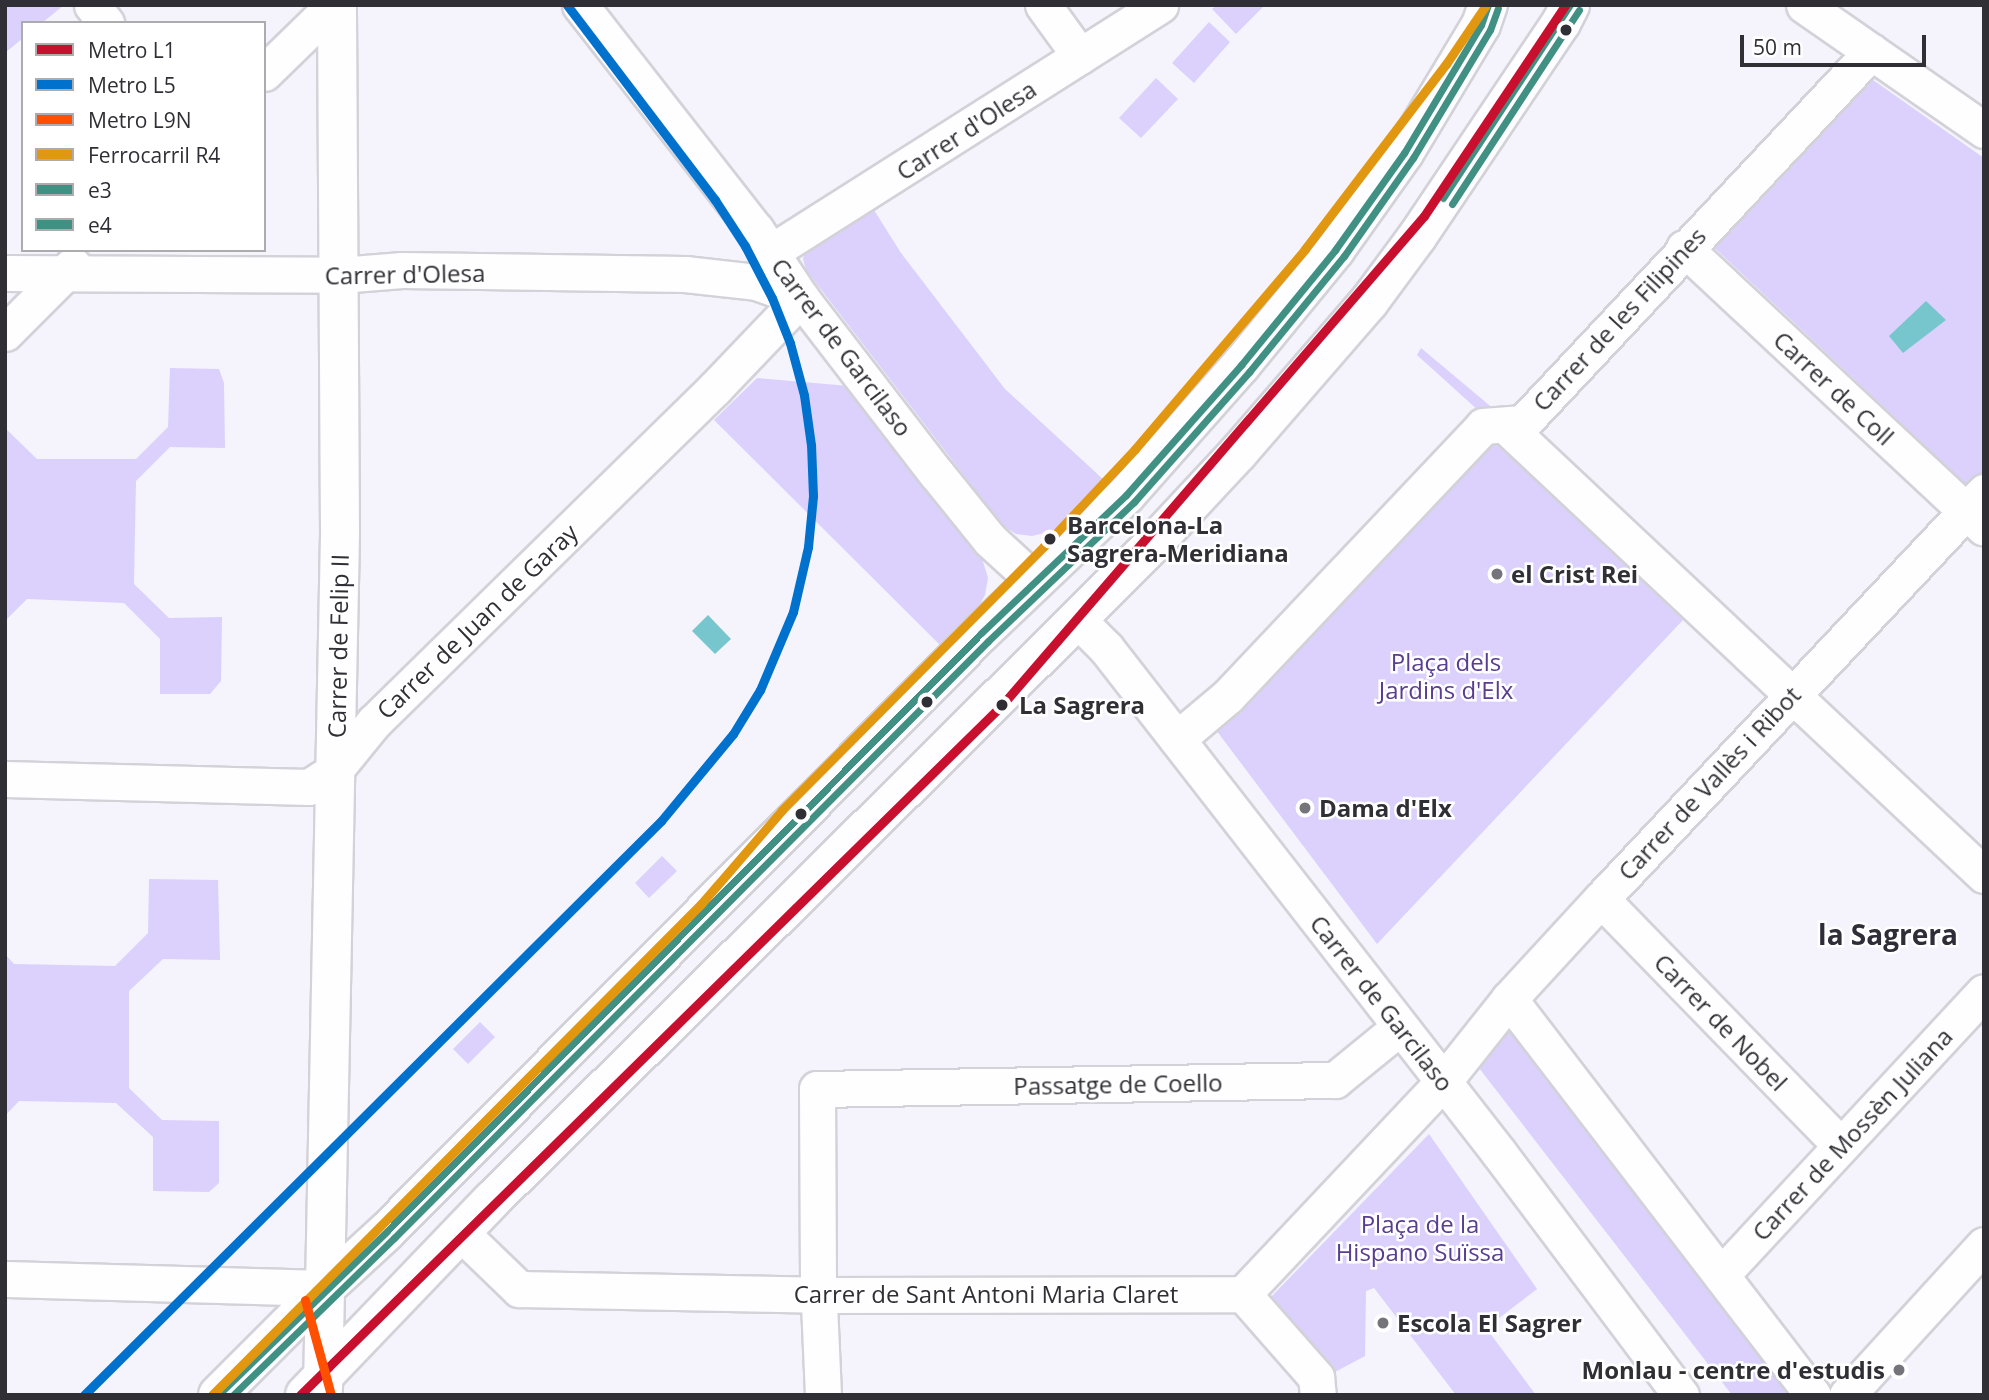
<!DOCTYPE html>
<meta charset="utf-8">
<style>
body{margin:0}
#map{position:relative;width:1989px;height:1400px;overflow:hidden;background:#f5f4fc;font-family:"Open Sans",sans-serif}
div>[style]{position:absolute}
.green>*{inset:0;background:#dbd1fc}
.water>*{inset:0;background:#77c6ce}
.roads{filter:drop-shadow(2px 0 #d3d2d8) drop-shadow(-2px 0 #d3d2d8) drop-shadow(0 2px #d3d2d8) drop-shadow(0 -2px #d3d2d8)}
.minor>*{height:35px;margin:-17.5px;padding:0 17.5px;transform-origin:17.5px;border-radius:17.5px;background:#fefdff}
.major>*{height:38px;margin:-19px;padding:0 19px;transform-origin:19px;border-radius:19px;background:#fefdff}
.bus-1>*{height:7px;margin:-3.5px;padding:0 3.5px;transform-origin:3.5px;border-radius:3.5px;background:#409183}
.bus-2>*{height:7px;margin:-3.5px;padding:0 3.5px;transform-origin:3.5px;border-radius:3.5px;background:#409183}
.rail-1>*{height:9px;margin:-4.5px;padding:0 4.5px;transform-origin:4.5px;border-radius:4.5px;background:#e29711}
.metro-1>*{height:9px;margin:-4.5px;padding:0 4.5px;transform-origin:4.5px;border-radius:4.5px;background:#c8102e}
.metro-2>*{height:9px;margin:-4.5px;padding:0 4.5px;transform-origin:4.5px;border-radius:4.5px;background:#0072ce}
.metro-3>*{height:9px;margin:-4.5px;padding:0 4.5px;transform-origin:4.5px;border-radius:4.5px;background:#fe5000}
.dots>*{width:19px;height:19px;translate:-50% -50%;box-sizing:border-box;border:4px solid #fff;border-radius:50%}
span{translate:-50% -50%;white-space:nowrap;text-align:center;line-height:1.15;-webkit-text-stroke:5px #fff;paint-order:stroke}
.street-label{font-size:24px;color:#302f35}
.stop-label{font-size:24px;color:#302f35;font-weight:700}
.left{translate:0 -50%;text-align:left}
.poi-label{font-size:24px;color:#302f35;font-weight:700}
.right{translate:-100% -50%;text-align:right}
.park-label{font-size:24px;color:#583d90}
.quarter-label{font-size:28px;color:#2f2d38;font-weight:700}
.frame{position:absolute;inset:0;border:7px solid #302f35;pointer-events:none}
.legend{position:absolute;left:21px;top:21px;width:245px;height:231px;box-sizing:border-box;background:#fff;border:2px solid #acacae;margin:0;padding:9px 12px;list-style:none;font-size:21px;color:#302f35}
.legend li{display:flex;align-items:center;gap:14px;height:35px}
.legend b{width:35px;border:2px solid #acacae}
.scale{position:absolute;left:1740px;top:35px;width:186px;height:32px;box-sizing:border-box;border:4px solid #302f35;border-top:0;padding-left:9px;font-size:21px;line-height:24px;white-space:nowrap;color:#302f35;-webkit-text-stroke:5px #fff;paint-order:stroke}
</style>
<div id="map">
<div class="green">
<i style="clip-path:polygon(5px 5px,64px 5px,42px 23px,23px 23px,23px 38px,5px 53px)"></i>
<i style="clip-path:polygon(1217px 5px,1265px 5px,1236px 34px,1212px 9px)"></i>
<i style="clip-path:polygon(1209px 22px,1230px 42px,1194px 83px,1172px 63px)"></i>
<i style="clip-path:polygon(1866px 75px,1984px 158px,1984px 474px,1970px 488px,1705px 239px)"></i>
<i style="clip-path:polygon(1156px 78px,1178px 99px,1141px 138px,1119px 118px)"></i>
<i style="clip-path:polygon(874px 210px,901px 253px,1005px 389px,1105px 481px,1053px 531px,1032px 536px,1016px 534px,1002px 525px,806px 270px,803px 259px,807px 244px,842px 220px,846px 226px)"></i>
<i style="clip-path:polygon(1421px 348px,1495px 410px,1480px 412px,1417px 355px)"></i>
<i style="clip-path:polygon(170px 368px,219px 369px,224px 383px,225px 448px,170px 447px,136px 481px,134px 584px,169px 618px,222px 617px,221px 681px,210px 694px,160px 694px,160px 639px,124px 603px,27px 599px,5px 621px,5px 428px,37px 459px,136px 459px,168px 427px)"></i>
<i style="clip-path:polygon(757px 378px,849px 386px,981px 555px,988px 578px,985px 595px,978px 608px,941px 646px,714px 420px)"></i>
<i style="clip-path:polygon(1489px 436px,1683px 620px,1377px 944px,1213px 726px)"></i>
<i style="clip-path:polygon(662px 856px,677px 871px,649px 898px,635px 883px)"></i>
<i style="clip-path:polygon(149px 879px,218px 880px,220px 960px,163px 959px,129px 991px,129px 1088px,162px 1120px,219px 1121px,219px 1183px,209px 1192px,153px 1191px,153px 1137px,116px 1103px,19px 1101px,5px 1116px,5px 954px,14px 964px,115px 966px,148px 933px)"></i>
<i style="clip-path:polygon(1515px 1017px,1804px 1395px,1732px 1395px,1472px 1059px)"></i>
<i style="clip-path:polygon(480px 1022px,495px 1037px,468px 1064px,453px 1049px)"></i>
<i style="clip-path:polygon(1429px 1134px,1537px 1289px,1486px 1328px,1536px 1395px,1456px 1395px,1374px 1288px,1366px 1291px,1365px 1356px,1335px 1372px,1268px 1300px)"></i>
</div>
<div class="water">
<i style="clip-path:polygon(1926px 301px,1946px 320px,1903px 353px,1889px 336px)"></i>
<i style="clip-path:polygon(708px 615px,731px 639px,715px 654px,692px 631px)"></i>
</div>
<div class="roads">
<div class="minor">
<i style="left:92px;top:5px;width:23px;rotate:52deg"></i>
<i style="left:580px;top:5px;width:286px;rotate:52deg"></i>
<i style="left:756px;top:230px;width:82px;rotate:56.5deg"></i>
<i style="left:801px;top:298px;width:221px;rotate:52.4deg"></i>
<i style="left:936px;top:473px;width:86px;rotate:51.1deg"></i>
<i style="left:990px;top:540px;width:62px;rotate:42.4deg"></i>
<i style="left:1043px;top:5px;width:63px;rotate:54deg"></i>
<i style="left:1804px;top:5px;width:219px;rotate:34.8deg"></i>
<i style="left:264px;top:73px;width:98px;rotate:-44.2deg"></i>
<i style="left:1684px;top:248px;width:410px;rotate:43deg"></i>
<i style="left:771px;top:252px;width:461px;rotate:-32.4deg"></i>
<i style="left:5px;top:273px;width:335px;rotate:0.3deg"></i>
<i style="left:340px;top:275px;width:62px;rotate:-4.6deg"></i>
<i style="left:402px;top:270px;width:283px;rotate:0.8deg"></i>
<i style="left:685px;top:274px;width:71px;rotate:6.4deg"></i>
<i style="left:756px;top:282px;width:48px;rotate:19.6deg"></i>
<i style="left:5px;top:333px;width:96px;rotate:-45deg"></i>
<i style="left:1506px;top:426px;width:656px;rotate:43.21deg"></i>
<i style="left:1076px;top:618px;width:42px;rotate:45deg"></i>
<i style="left:1106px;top:648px;width:640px;rotate:52.11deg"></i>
<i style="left:1499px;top:1153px;width:303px;rotate:53.1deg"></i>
<i style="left:1177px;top:739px;width:67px;rotate:-40.1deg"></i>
<i style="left:1228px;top:696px;width:371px;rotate:-46.6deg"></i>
<i style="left:1483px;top:426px;width:40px;rotate:-4.3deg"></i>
<i style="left:1523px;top:423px;width:509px;rotate:-46.83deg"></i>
<i style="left:5px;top:779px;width:304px;rotate:1.5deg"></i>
<i style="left:309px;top:787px;width:31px;rotate:-33deg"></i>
<i style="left:335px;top:770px;width:62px;rotate:-50.9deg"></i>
<i style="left:374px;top:722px;width:477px;rotate:-44.4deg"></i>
<i style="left:715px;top:388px;width:124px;rotate:-46.3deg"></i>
<i style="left:1601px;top:899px;width:344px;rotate:45.8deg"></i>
<i style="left:1509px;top:999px;width:499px;rotate:52.5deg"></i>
<i style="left:461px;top:1233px;width:81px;rotate:44deg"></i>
<i style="left:519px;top:1289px;width:299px;rotate:1.1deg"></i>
<i style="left:818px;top:1295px;width:425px;rotate:-0.1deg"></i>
<i style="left:1243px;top:1294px;width:291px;rotate:-46.7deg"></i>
<i style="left:1443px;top:1082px;width:106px;rotate:-51.5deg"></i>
<i style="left:1509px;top:999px;width:136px;rotate:-47.4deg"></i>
<i style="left:1601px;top:899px;width:559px;rotate:-46.74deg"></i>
<i style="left:1721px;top:1275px;width:386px;rotate:-47.1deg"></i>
<i style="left:5px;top:1279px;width:320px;rotate:1.6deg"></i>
<i style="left:1243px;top:1294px;width:111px;rotate:48.7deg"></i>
<i style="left:1316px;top:1377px;width:18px;rotate:84deg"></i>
<i style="left:823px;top:1395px;width:114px;rotate:-92.5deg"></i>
<i style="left:818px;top:1281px;width:192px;rotate:-90.3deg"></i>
<i style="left:817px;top:1089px;width:518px;rotate:-1deg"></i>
<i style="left:1335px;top:1080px;width:84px;rotate:-39.2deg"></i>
<i style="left:1847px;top:1395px;width:203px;rotate:-47.6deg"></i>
</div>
<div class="major">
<i style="left:323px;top:1389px;width:856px;rotate:-88.86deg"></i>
<i style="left:340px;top:533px;width:528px;rotate:-90.33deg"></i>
<i style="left:218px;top:1395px;width:151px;rotate:-45deg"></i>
<i style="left:325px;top:1288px;width:84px;rotate:-42.6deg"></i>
<i style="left:387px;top:1231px;width:843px;rotate:-45.19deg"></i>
<i style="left:981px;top:633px;width:200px;rotate:-43.6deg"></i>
<i style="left:1126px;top:495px;width:174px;rotate:-48.5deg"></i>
<i style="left:1241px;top:365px;width:149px;rotate:-50.7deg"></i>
<i style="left:1335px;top:250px;width:119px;rotate:-54.6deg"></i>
<i style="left:1404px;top:153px;width:149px;rotate:-59deg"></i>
<i style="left:1481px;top:25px;width:21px;rotate:-71deg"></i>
<i style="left:305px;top:1395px;width:270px;rotate:-46.2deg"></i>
<i style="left:492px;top:1200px;width:934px;rotate:-44.78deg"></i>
<i style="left:1155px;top:542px;width:122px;rotate:-47deg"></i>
<i style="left:1238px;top:453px;width:200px;rotate:-49.1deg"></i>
<i style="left:1369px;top:302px;width:81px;rotate:-53.6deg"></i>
<i style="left:1417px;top:237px;width:258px;rotate:-56.1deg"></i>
<i style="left:1561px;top:23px;width:20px;rotate:-63deg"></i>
</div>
</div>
<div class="bus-1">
<i style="left:1443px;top:198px;width:231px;rotate:-56.7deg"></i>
<i style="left:218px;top:1395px;width:235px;rotate:-44.1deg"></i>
<i style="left:387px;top:1231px;width:843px;rotate:-45.19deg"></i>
<i style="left:981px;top:633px;width:200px;rotate:-43.6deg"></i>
<i style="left:1126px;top:495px;width:174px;rotate:-48.5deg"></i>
<i style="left:1241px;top:365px;width:149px;rotate:-50.7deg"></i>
<i style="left:1335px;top:250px;width:119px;rotate:-54.6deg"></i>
<i style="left:1404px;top:153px;width:149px;rotate:-59deg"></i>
<i style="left:1481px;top:25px;width:21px;rotate:-71deg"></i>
</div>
<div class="bus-2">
<i style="left:1452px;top:204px;width:232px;rotate:-56.8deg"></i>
<i style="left:233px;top:1395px;width:225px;rotate:-44.3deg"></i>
<i style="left:394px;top:1238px;width:842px;rotate:-45.14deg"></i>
<i style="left:988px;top:641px;width:202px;rotate:-43.6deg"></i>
<i style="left:1134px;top:502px;width:174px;rotate:-48.5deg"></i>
<i style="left:1249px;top:372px;width:150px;rotate:-50.7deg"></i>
<i style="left:1344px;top:256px;width:120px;rotate:-54.9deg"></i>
<i style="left:1413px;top:158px;width:149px;rotate:-59deg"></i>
<i style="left:1490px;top:30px;width:23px;rotate:-70deg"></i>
</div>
<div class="rail-1">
<i style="left:212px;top:1395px;width:693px;rotate:-45.12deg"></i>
<i style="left:701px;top:904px;width:124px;rotate:-49.2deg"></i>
<i style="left:782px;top:810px;width:372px;rotate:-45.2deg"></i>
<i style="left:1044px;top:546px;width:133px;rotate:-46.8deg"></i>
<i style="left:1135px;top:449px;width:262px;rotate:-49.6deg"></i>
<i style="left:1305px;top:249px;width:233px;rotate:-52.7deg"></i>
<i style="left:1446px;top:64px;width:71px;rotate:-55.9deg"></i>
</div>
<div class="metro-1">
<i style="left:300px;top:1395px;width:984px;rotate:-44.51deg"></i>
<i style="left:1002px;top:705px;width:646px;rotate:-49.21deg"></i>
<i style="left:1424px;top:216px;width:254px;rotate:-56.2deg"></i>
</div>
<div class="metro-2">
<i style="left:84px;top:1395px;width:814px;rotate:-44.85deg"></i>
<i style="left:661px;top:821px;width:113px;rotate:-50.4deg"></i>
<i style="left:733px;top:734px;width:52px;rotate:-58.5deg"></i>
<i style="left:760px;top:690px;width:85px;rotate:-67.1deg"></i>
<i style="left:793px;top:612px;width:67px;rotate:-77deg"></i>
<i style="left:808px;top:547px;width:51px;rotate:-84.4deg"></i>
<i style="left:813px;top:496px;width:51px;rotate:-92.2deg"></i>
<i style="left:811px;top:445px;width:50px;rotate:-98deg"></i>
<i style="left:804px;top:395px;width:54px;rotate:-105.1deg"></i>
<i style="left:790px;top:343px;width:48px;rotate:-111.8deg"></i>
<i style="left:772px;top:298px;width:59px;rotate:-117.4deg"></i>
<i style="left:745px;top:246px;width:55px;rotate:-123.1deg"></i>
<i style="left:715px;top:200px;width:245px;rotate:-127.2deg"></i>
</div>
<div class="metro-3">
<i style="left:305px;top:1300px;width:98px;rotate:74.7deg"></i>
</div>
<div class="dots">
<i style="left:1566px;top:30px;background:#302f35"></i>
<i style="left:1050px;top:539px;background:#302f35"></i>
<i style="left:1497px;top:574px;background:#75747b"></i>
<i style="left:927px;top:702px;background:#302f35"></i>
<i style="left:1002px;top:705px;background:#302f35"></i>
<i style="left:1305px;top:808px;background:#75747b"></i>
<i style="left:801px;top:814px;background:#302f35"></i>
<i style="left:1383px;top:1323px;background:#75747b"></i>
<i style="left:1899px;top:1370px;background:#75747b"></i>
</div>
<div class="street-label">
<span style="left:966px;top:130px;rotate:-33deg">Carrer d'Olesa</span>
<span style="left:405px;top:274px;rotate:-1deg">Carrer d'Olesa</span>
<span style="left:1619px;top:319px;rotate:-47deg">Carrer de les Filipines</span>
<span style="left:842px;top:347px;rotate:53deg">Carrer de Garcilaso</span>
<span style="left:1834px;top:388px;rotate:43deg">Carrer de Coll</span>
<span style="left:477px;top:621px;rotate:-44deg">Carrer de Juan de Garay</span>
<span style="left:338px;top:646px;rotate:-89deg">Carrer de Felip II</span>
<span style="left:1709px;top:783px;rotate:-47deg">Carrer de Vallès i Ribot</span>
<span style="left:1382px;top:1003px;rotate:52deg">Carrer de Garcilaso</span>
<span style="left:1721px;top:1022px;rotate:46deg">Carrer de Nobel</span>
<span style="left:1118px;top:1084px;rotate:-1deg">Passatge de Coello</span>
<span style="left:1852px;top:1134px;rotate:-47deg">Carrer de Mossèn Juliana</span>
<span style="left:986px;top:1294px">Carrer de Sant Antoni Maria Claret</span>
</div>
<div class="stop-label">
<span class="left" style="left:1067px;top:539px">Barcelona-La<br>Sagrera-Meridiana</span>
<span class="left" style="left:1019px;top:705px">La Sagrera</span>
</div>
<div class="poi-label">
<span class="left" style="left:1511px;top:574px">el Crist Rei</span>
<span class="left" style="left:1319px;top:808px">Dama d'Elx</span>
<span class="left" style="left:1397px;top:1323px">Escola El Sagrer</span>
<span class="right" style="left:1885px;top:1370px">Monlau - centre d'estudis</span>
</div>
<div class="park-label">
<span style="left:1446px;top:676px">Plaça dels<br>Jardins d'Elx</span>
<span style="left:1420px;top:1238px">Plaça de la<br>Hispano Suïssa</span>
</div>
<div class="quarter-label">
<span style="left:1888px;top:934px">la Sagrera</span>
</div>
<div class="frame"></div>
<ul class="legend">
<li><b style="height:9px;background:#c8102e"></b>Metro L1</li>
<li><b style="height:9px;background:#0072ce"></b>Metro L5</li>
<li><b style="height:9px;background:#fe5000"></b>Metro L9N</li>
<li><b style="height:9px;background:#e29711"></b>Ferrocarril R4</li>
<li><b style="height:9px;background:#409183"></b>e3</li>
<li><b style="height:9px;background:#409183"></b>e4</li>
</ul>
<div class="scale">50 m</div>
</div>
